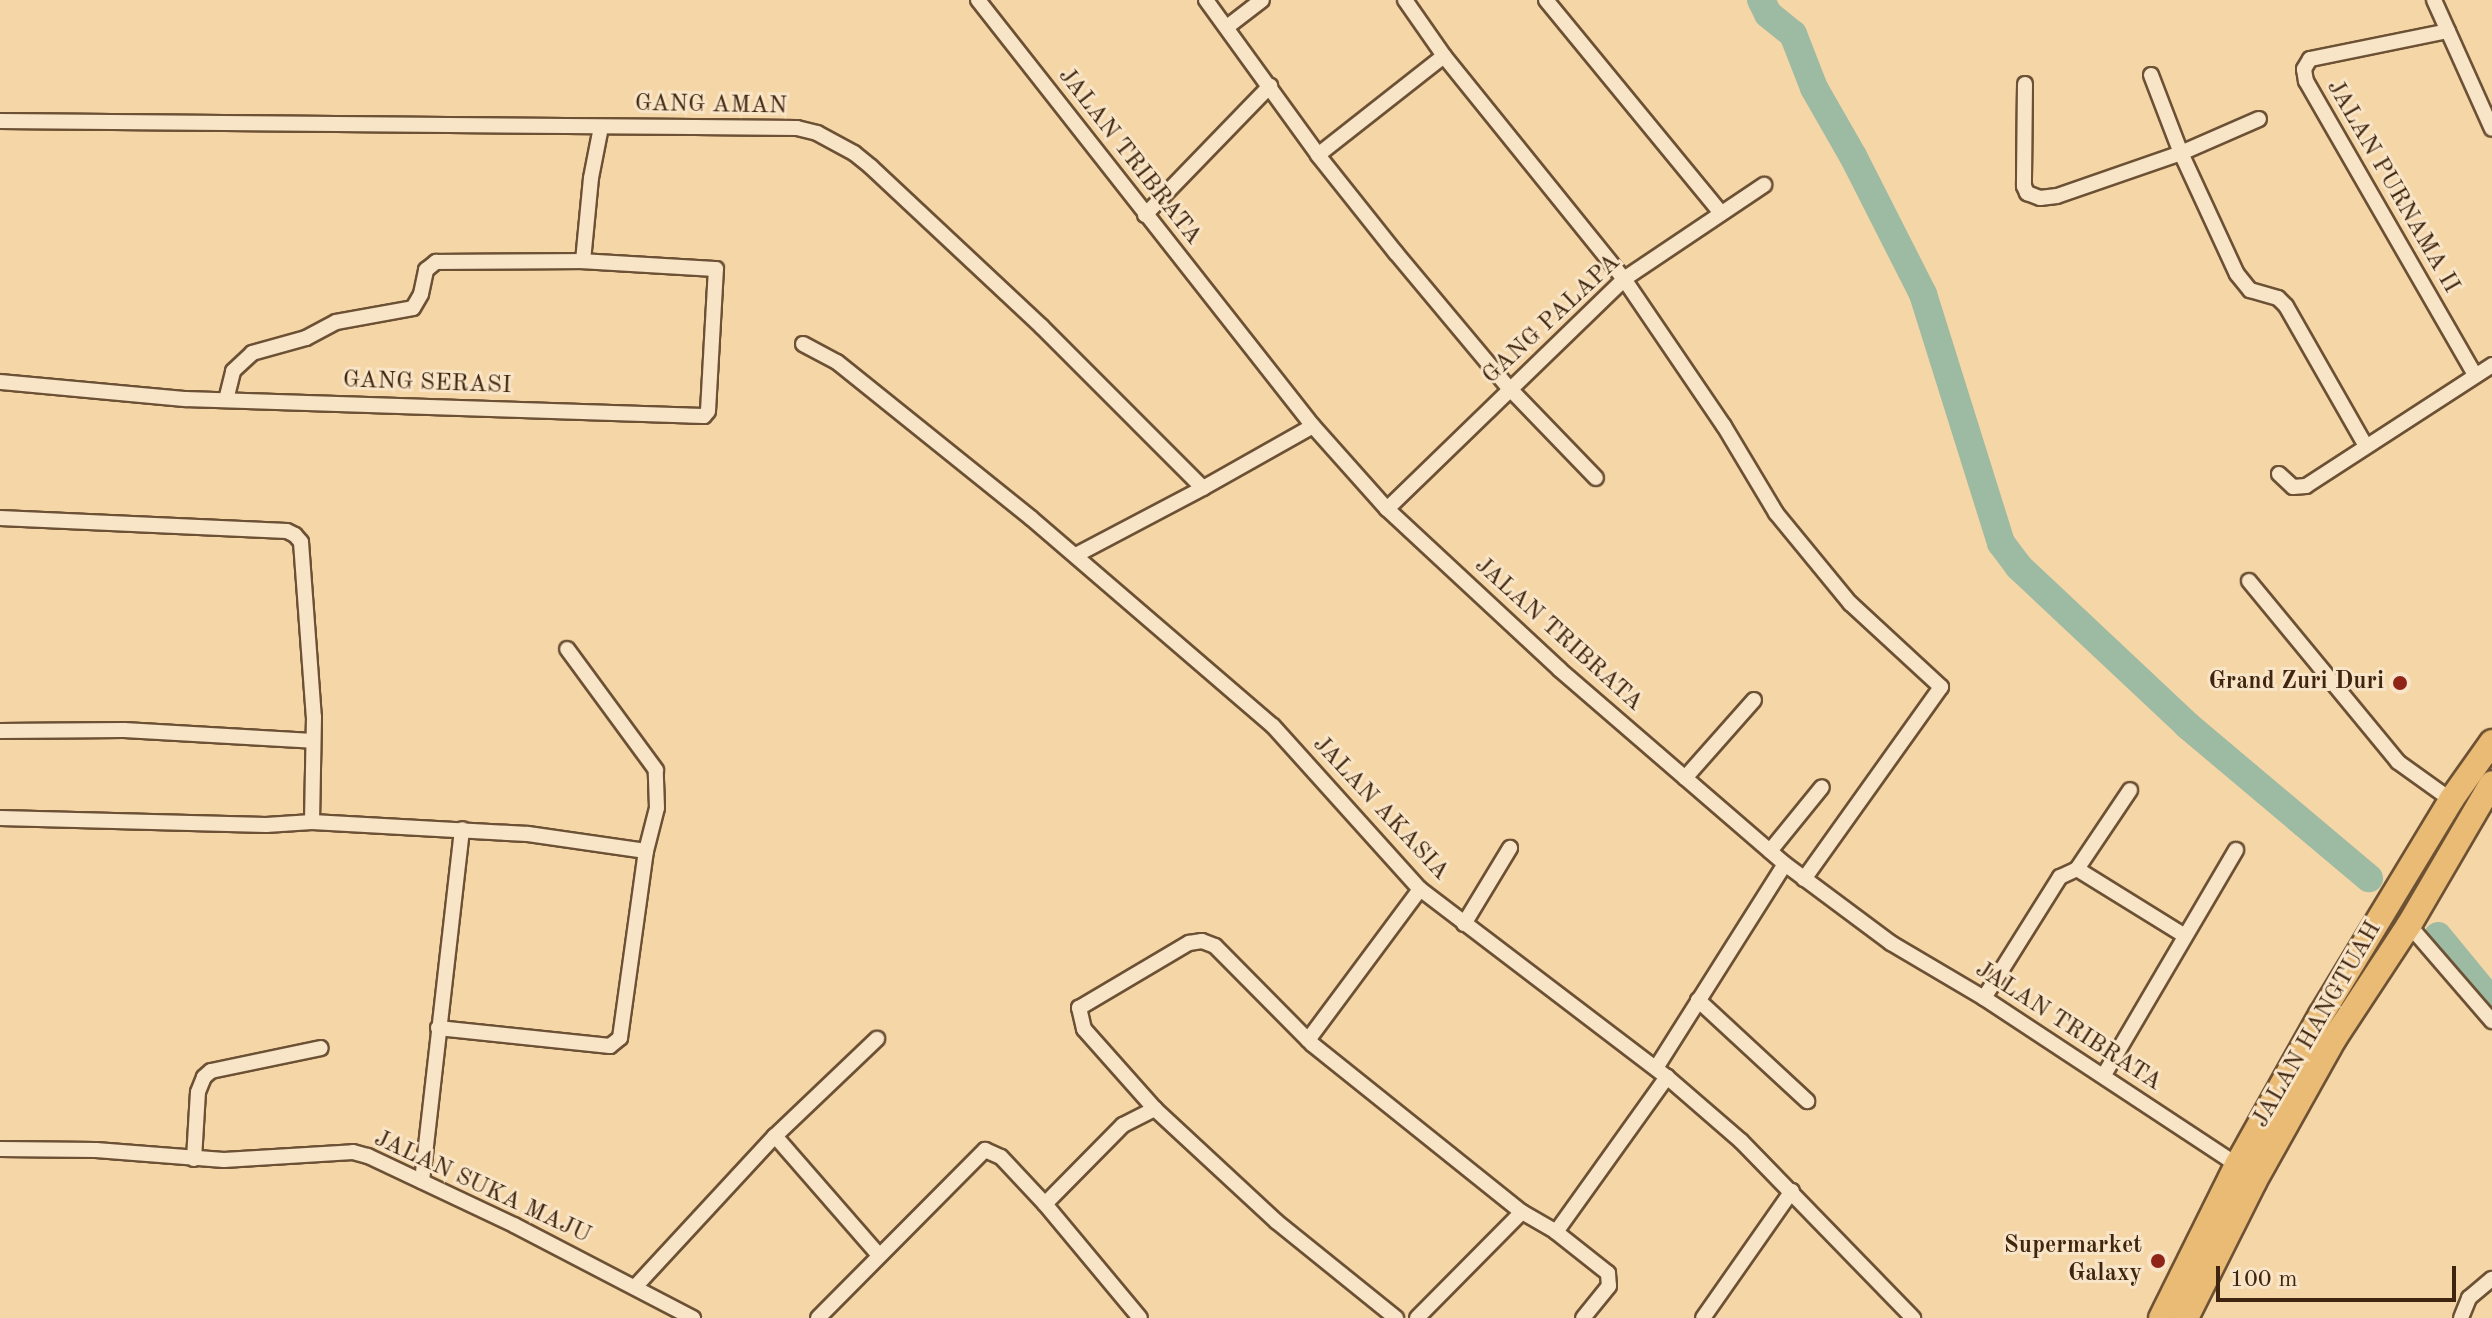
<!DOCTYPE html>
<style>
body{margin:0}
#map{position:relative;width:2492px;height:1318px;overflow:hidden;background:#f5d6a7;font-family:"Old Standard TT",serif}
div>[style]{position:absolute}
.river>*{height:28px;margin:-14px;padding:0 14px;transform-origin:14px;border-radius:14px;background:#9dbaa3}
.roads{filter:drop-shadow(2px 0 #6c5135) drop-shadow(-2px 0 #6c5135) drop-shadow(0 2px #6c5135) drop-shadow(0 -2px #6c5135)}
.minor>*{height:14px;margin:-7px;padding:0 7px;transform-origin:7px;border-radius:7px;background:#f8e4c6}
.trunk>*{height:24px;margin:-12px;padding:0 12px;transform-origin:12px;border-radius:12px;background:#eabb74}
.dots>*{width:22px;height:22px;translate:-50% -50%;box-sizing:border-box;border:4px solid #f8e4c6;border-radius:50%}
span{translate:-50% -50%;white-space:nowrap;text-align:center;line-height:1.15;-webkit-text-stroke:6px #f8e4c6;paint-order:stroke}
.street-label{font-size:24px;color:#3f250f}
.poi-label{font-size:24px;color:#3f250f;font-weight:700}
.right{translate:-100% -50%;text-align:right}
.scale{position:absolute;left:2216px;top:1266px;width:240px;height:36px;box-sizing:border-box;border:4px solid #3f250f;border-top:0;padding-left:10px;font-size:24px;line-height:28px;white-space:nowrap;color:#3f250f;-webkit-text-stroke:6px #f8e4c6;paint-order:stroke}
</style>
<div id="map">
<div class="river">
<i style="left:1761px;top:0;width:16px;rotate:63deg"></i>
<i style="left:1768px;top:14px;width:32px;rotate:39deg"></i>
<i style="left:1793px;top:34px;width:58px;rotate:68.7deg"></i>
<i style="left:1814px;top:88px;width:78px;rotate:60.2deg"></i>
<i style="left:1853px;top:156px;width:155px;rotate:63.1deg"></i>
<i style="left:1923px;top:294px;width:261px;rotate:72.6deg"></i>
<i style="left:2001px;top:543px;width:30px;rotate:53deg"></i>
<i style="left:2019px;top:567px;width:231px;rotate:43.2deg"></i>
<i style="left:2187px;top:725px;width:238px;rotate:40.1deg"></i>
<i style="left:2438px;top:936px;width:85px;rotate:50.7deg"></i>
</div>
<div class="roads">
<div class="minor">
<i style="left:978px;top:0;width:542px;rotate:51.82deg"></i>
<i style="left:1313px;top:426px;width:111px;rotate:48.3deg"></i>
<i style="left:1387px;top:509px;width:235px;rotate:42.9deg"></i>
<i style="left:1559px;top:669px;width:298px;rotate:40.8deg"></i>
<i style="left:1785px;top:864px;width:132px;rotate:36.7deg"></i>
<i style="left:1891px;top:943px;width:108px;rotate:30.6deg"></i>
<i style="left:1984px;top:998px;width:303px;rotate:33.4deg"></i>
<i style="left:1206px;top:0;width:191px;rotate:54.1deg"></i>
<i style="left:1318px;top:155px;width:125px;rotate:51.5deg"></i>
<i style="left:1396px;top:253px;width:176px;rotate:50.1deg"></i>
<i style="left:1509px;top:388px;width:125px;rotate:46deg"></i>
<i style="left:1405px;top:0;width:68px;rotate:55.1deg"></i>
<i style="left:1444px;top:56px;width:287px;rotate:51.1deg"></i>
<i style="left:1624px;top:279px;width:178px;rotate:55.8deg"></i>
<i style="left:1724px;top:426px;width:101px;rotate:59.1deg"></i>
<i style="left:1776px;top:513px;width:117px;rotate:50.6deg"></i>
<i style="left:1850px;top:603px;width:124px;rotate:42.7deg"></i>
<i style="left:1941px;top:687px;width:236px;rotate:125.5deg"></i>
<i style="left:1546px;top:0;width:276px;rotate:50.6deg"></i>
<i style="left:2434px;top:0;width:141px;rotate:65.8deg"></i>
<i style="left:1227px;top:27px;width:44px;rotate:-37.6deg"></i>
<i style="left:2448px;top:31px;width:141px;rotate:168.5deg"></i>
<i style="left:2310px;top:59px;width:12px;rotate:121deg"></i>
<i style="left:2304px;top:69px;width:12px;rotate:81deg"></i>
<i style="left:2306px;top:81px;width:339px;rotate:60.1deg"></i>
<i style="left:2151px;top:75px;width:84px;rotate:69deg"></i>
<i style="left:2181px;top:153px;width:85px;rotate:-23.6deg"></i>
<i style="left:2025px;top:84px;width:102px;rotate:90.6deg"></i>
<i style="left:2024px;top:186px;width:8px;rotate:67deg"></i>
<i style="left:2027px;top:193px;width:14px;rotate:21deg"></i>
<i style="left:2040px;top:198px;width:17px;rotate:-7deg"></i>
<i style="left:2057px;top:196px;width:131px;rotate:-19.1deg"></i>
<i style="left:2181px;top:153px;width:133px;rotate:65.2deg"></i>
<i style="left:2237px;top:274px;width:21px;rotate:51deg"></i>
<i style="left:2250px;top:290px;width:29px;rotate:16deg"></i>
<i style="left:2278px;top:298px;width:11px;rotate:45deg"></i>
<i style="left:2286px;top:306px;width:161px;rotate:60.3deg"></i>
<i style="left:0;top:121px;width:694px;rotate:0.5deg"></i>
<i style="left:694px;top:127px;width:103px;rotate:0.6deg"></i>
<i style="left:797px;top:128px;width:21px;rotate:14deg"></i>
<i style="left:817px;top:133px;width:42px;rotate:28.4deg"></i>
<i style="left:854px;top:153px;width:22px;rotate:39deg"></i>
<i style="left:871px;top:167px;width:233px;rotate:43.1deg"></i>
<i style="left:1041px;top:326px;width:229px;rotate:45deg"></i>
<i style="left:1203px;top:488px;width:126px;rotate:-29.4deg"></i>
<i style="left:1318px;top:155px;width:160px;rotate:-38.2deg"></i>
<i style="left:1145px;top:215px;width:180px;rotate:-45.9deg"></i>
<i style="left:803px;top:344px;width:38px;rotate:28deg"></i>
<i style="left:837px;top:362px;width:249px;rotate:38.8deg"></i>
<i style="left:1031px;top:518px;width:319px;rotate:40.7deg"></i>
<i style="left:1273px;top:726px;width:219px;rotate:48deg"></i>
<i style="left:1420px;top:889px;width:310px;rotate:37.3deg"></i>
<i style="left:1667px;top:1077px;width:98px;rotate:40.9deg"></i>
<i style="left:1741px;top:1141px;width:247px;rotate:45.8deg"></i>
<i style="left:0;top:382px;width:186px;rotate:5.3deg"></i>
<i style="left:185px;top:399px;width:519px;rotate:1.88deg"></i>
<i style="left:704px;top:416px;width:6px;rotate:-51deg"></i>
<i style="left:708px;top:411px;width:142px;rotate:-86.8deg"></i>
<i style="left:716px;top:269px;width:133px;rotate:-176.6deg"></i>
<i style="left:583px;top:261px;width:83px;rotate:-84.5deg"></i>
<i style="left:591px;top:178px;width:52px;rotate:-78.9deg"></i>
<i style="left:226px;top:400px;width:30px;rotate:-76deg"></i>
<i style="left:233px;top:371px;width:26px;rotate:-43deg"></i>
<i style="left:252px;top:353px;width:56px;rotate:-15.5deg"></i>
<i style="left:306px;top:338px;width:34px;rotate:-28deg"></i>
<i style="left:336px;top:322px;width:78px;rotate:-10.3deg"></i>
<i style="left:413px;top:308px;width:16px;rotate:-60deg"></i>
<i style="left:421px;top:294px;width:25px;rotate:-78deg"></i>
<i style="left:426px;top:270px;width:13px;rotate:-39deg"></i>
<i style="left:436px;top:262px;width:147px;rotate:-0.4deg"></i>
<i style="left:2279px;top:474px;width:19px;rotate:43deg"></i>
<i style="left:2293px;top:487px;width:13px;rotate:-4deg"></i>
<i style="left:2306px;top:486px;width:222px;rotate:-33deg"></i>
<i style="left:1387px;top:509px;width:330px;rotate:-44.1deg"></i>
<i style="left:1624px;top:279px;width:169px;rotate:-33.9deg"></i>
<i style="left:0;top:518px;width:287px;rotate:2.6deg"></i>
<i style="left:287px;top:531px;width:9px;rotate:27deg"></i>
<i style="left:295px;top:535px;width:9px;rotate:49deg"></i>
<i style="left:301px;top:542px;width:175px;rotate:85.8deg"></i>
<i style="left:314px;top:717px;width:105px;rotate:91.1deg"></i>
<i style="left:312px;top:822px;width:46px;rotate:176.3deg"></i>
<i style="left:266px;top:825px;width:266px;rotate:-178.5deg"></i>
<i style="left:1076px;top:555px;width:144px;rotate:-27.8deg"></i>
<i style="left:2249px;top:581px;width:234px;rotate:50.5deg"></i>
<i style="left:2398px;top:762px;width:65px;rotate:35.6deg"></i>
<i style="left:0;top:731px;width:124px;rotate:-0.5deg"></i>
<i style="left:124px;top:730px;width:189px;rotate:3.3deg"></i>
<i style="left:1685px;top:778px;width:104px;rotate:-48.5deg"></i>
<i style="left:312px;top:822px;width:216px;rotate:3.2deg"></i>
<i style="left:528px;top:834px;width:119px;rotate:8.2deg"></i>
<i style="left:1770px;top:851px;width:82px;rotate:-50.9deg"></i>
<i style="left:2077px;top:869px;width:127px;rotate:31.8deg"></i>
<i style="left:1464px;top:924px;width:89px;rotate:-58.8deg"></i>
<i style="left:2409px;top:925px;width:127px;rotate:49.2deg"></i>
<i style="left:1984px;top:998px;width:143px;rotate:-57.9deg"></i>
<i style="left:2060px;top:877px;width:19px;rotate:-25deg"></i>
<i style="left:2077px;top:869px;width:95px;rotate:-56.1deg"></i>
<i style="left:1698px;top:1000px;width:149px;rotate:42.8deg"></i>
<i style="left:438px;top:1028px;width:173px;rotate:6deg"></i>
<i style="left:610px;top:1046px;width:13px;rotate:-39deg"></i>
<i style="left:620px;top:1038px;width:189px;rotate:-82.1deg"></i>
<i style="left:646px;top:851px;width:44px;rotate:-75.7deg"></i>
<i style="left:657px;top:808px;width:38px;rotate:-92deg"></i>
<i style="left:656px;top:770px;width:150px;rotate:-126.3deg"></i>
<i style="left:1308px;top:1040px;width:188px;rotate:-53.4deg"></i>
<i style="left:1656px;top:1068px;width:241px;rotate:-57.7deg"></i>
<i style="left:2104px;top:1075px;width:261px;rotate:-59.6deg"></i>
<i style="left:1155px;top:1109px;width:107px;rotate:-131.6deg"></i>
<i style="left:1084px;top:1029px;width:22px;rotate:-103deg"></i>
<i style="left:1079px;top:1008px;width:128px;rotate:-30.6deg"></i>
<i style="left:1189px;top:943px;width:13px;rotate:-9deg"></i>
<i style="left:1202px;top:941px;width:14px;rotate:21deg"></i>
<i style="left:1215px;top:946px;width:138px;rotate:45.3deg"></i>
<i style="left:1312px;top:1044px;width:269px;rotate:38.7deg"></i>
<i style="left:1522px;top:1212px;width:39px;rotate:30deg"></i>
<i style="left:1556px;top:1232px;width:191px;rotate:-54.4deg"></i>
<i style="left:775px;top:1136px;width:157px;rotate:48.9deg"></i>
<i style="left:0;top:1149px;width:96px;rotate:0.6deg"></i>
<i style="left:96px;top:1150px;width:128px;rotate:4.5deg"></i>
<i style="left:224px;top:1160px;width:129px;rotate:-3.5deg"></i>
<i style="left:353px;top:1152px;width:16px;rotate:15deg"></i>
<i style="left:368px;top:1156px;width:161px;rotate:25.3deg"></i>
<i style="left:514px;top:1225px;width:202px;rotate:27.5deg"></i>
<i style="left:194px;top:1159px;width:67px;rotate:-86.6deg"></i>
<i style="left:198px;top:1092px;width:16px;rotate:-68deg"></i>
<i style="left:204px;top:1077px;width:9px;rotate:-41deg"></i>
<i style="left:211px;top:1071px;width:112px;rotate:-11.8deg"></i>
<i style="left:422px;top:1181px;width:354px;rotate:-83.5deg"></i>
<i style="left:1045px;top:1204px;width:111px;rotate:-45.4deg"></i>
<i style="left:1123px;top:1125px;width:36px;rotate:-27deg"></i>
<i style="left:1155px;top:1109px;width:166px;rotate:42.8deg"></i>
<i style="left:1277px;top:1222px;width:153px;rotate:38.9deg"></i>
<i style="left:1556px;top:1232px;width:66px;rotate:38.3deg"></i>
<i style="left:1608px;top:1273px;width:13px;rotate:86deg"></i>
<i style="left:1609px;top:1286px;width:41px;rotate:129.1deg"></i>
<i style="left:635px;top:1287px;width:206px;rotate:-47.2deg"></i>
<i style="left:775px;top:1136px;width:141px;rotate:-43.6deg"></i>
<i style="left:818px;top:1318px;width:237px;rotate:-45.2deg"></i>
<i style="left:985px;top:1150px;width:17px;rotate:24deg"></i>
<i style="left:1001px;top:1157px;width:64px;rotate:46.9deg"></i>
<i style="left:1045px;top:1204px;width:148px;rotate:50.2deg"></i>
<i style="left:1417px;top:1318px;width:149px;rotate:-45.3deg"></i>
<i style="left:1703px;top:1318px;width:155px;rotate:-55deg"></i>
<i style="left:2461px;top:1318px;width:22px;rotate:-68deg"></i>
<i style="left:2469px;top:1298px;width:30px;rotate:-40deg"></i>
</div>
<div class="trunk">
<i style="left:2161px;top:1318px;width:171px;rotate:-63.6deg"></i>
<i style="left:2237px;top:1165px;width:172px;rotate:-60.8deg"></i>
<i style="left:2321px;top:1015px;width:251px;rotate:-58.8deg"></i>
<i style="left:2451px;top:800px;width:71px;rotate:-54.7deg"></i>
<i style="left:2186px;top:1318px;width:152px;rotate:-63.4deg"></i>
<i style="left:2254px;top:1182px;width:164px;rotate:-60.8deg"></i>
<i style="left:2334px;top:1039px;width:136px;rotate:-56.7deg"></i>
<i style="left:2409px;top:925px;width:164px;rotate:-59.7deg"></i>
</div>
</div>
<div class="dots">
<i style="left:2400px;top:683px;background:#8f2418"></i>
<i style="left:2158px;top:1261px;background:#8f2418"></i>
</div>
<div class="street-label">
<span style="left:711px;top:106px;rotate:1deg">GANG AMAN</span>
<span style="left:1129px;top:157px;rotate:52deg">JALAN TRIBRATA</span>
<span style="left:2392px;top:187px;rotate:60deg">JALAN PURNAMA II</span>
<span style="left:1552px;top:320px;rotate:-43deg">GANG PALAPA</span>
<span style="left:427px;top:384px;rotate:2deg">GANG SERASI</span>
<span style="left:1558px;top:635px;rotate:42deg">JALAN TRIBRATA</span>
<span style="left:1380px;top:809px;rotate:47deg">JALAN AKASIA</span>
<span style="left:2318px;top:1025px;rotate:-60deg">JALAN HANGTUAH</span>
<span style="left:2068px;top:1027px;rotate:33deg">JALAN TRIBRATA</span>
<span style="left:482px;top:1188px;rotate:25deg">JALAN SUKA MAJU</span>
</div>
<div class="poi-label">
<span class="right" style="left:2384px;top:683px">Grand Zuri Duri</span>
<span class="right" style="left:2142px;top:1261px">Supermarket<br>Galaxy</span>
</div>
<div class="scale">100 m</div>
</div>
